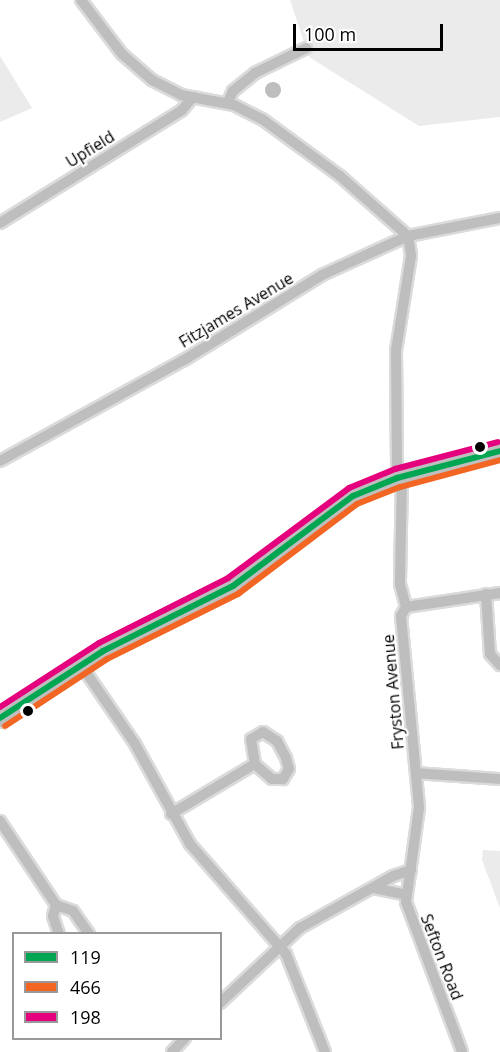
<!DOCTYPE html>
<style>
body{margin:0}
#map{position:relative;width:500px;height:1052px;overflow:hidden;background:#fff;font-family:"Open Sans",sans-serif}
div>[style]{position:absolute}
.green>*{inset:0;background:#ebebeb}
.water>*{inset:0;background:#bebebe}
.round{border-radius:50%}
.roads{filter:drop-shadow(2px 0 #dbdbdb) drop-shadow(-2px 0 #dbdbdb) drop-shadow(0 2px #dbdbdb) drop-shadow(0 -2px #dbdbdb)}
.street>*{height:10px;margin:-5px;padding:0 5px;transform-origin:5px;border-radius:5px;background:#bebebe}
.highway>*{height:18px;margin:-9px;padding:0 9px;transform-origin:9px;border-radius:9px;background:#bebebe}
.bus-1>*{height:6px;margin:-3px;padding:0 3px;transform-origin:3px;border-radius:3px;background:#00a651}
.bus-2>*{height:6px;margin:-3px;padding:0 3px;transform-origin:3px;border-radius:3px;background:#f26522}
.bus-3>*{height:6px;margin:-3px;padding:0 3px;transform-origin:3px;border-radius:3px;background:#e5007d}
.dots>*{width:16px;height:16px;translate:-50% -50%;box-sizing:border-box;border:3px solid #fff;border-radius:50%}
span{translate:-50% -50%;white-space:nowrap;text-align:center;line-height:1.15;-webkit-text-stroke:4.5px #fff;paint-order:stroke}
.street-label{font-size:16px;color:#000}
.legend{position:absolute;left:12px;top:932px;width:210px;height:108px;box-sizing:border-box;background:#fff;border:2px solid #999;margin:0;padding:8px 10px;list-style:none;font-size:18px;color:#000}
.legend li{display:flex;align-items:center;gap:12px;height:30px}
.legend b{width:30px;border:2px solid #999}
.scale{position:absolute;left:293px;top:24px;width:150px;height:27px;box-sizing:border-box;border:3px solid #000;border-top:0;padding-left:8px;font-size:18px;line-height:21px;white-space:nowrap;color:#000;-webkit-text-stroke:4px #fff;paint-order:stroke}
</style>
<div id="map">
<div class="green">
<i style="clip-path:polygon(290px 0,500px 0,500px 117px,419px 126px,309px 57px)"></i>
<i style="clip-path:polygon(0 56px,32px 108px,0 122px)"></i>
<i style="clip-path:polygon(483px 850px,500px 851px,500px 908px,482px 860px)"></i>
</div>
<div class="water">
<i class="round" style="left:265px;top:82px;width:16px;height:16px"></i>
</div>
<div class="roads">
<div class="street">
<i style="left:81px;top:0;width:68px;rotate:52.8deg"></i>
<i style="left:122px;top:54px;width:40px;rotate:41deg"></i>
<i style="left:152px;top:80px;width:33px;rotate:27deg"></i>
<i style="left:181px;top:95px;width:54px;rotate:10.7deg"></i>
<i style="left:234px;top:105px;width:31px;rotate:27deg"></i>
<i style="left:262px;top:119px;width:97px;rotate:36.2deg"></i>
<i style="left:340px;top:176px;width:91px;rotate:41.4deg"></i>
<i style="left:408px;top:236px;width:20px;rotate:81deg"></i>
<i style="left:411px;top:256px;width:96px;rotate:99deg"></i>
<i style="left:396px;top:351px;width:127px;rotate:89.5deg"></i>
<i style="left:228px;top:102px;width:12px;rotate:-66deg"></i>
<i style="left:233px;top:91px;width:28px;rotate:-39deg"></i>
<i style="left:255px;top:73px;width:57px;rotate:-26.1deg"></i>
<i style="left:0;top:223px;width:214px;rotate:-31.8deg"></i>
<i style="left:182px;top:110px;width:17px;rotate:-50deg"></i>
<i style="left:0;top:461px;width:210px;rotate:-28.8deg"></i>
<i style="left:184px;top:360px;width:162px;rotate:-31.6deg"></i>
<i style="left:322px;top:275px;width:94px;rotate:-24.4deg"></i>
<i style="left:408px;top:236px;width:94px;rotate:-11.1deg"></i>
<i style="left:402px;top:476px;width:108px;rotate:91.1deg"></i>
<i style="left:400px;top:584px;width:24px;rotate:75deg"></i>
<i style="left:486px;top:594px;width:60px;rotate:86.2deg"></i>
<i style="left:490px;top:654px;width:15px;rotate:48deg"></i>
<i style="left:406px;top:607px;width:10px;rotate:119deg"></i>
<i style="left:401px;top:616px;width:193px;rotate:84.6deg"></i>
<i style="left:419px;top:808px;width:95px;rotate:97.9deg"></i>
<i style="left:406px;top:902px;width:160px;rotate:69.5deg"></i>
<i style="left:406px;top:607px;width:95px;rotate:-8.5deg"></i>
<i style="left:81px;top:665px;width:96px;rotate:55.6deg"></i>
<i style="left:135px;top:744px;width:114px;rotate:61.2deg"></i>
<i style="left:190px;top:844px;width:146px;rotate:48.9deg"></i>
<i style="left:286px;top:954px;width:105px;rotate:68.3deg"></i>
<i style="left:263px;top:732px;width:17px;rotate:33deg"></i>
<i style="left:277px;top:741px;width:19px;rotate:62deg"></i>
<i style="left:286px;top:758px;width:11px;rotate:75deg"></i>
<i style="left:289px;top:769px;width:12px;rotate:121deg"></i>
<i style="left:283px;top:779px;width:11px;rotate:180deg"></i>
<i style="left:272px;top:779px;width:23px;rotate:-139deg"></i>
<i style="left:255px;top:764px;width:25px;rotate:-99deg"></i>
<i style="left:251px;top:739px;width:14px;rotate:-30deg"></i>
<i style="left:416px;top:773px;width:84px;rotate:4.1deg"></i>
<i style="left:171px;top:814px;width:98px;rotate:-30.8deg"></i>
<i style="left:0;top:821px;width:101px;rotate:56.3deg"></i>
<i style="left:374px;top:888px;width:33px;rotate:12deg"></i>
<i style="left:56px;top:905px;width:18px;rotate:19deg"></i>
<i style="left:73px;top:911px;width:28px;rotate:55deg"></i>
<i style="left:56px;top:905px;width:11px;rotate:105deg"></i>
<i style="left:53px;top:916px;width:19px;rotate:72deg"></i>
<i style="left:220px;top:1003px;width:110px;rotate:-43.2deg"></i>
<i style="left:300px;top:928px;width:107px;rotate:-29.2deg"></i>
<i style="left:393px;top:876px;width:19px;rotate:-18deg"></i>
<i style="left:172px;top:1052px;width:19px;rotate:-47deg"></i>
</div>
<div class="highway">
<i style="left:0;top:718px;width:123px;rotate:-33deg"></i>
<i style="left:103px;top:651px;width:145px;rotate:-26.6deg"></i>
<i style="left:233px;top:586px;width:150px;rotate:-36.9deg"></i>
<i style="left:353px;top:496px;width:48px;rotate:-22.2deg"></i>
<i style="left:397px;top:478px;width:106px;rotate:-14.7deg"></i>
</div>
</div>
<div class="bus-1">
<i style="left:0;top:718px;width:123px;rotate:-33deg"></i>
<i style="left:103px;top:651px;width:145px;rotate:-26.6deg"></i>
<i style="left:233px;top:586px;width:150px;rotate:-36.9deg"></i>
<i style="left:353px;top:496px;width:48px;rotate:-22.2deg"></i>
<i style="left:397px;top:478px;width:106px;rotate:-14.7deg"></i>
</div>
<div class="bus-2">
<i style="left:5px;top:726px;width:122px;rotate:-33.3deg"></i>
<i style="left:107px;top:659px;width:146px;rotate:-26.4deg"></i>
<i style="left:238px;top:594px;width:149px;rotate:-37.1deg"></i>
<i style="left:357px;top:504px;width:46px;rotate:-21.6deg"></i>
<i style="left:400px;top:487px;width:104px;rotate:-15.1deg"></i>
</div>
<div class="bus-3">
<i style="left:0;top:707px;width:118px;rotate:-32.9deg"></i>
<i style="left:99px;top:643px;width:144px;rotate:-26.7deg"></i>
<i style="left:228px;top:578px;width:151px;rotate:-36.6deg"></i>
<i style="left:349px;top:488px;width:50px;rotate:-22.4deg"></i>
<i style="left:395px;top:469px;width:106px;rotate:-14.7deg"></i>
</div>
<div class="dots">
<i style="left:480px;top:447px;background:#000"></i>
<i style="left:28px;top:711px;background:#000"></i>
</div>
<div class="street-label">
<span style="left:90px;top:149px;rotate:-32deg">Upfield</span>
<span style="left:236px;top:310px;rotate:-31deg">Fitzjames Avenue</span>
<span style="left:393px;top:692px;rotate:-95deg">Fryston Avenue</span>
<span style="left:442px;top:957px;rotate:69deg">Sefton Road</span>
</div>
<ul class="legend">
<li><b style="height:8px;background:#00a651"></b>119</li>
<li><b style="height:8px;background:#f26522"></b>466</li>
<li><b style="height:8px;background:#e5007d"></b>198</li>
</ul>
<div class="scale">100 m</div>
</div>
